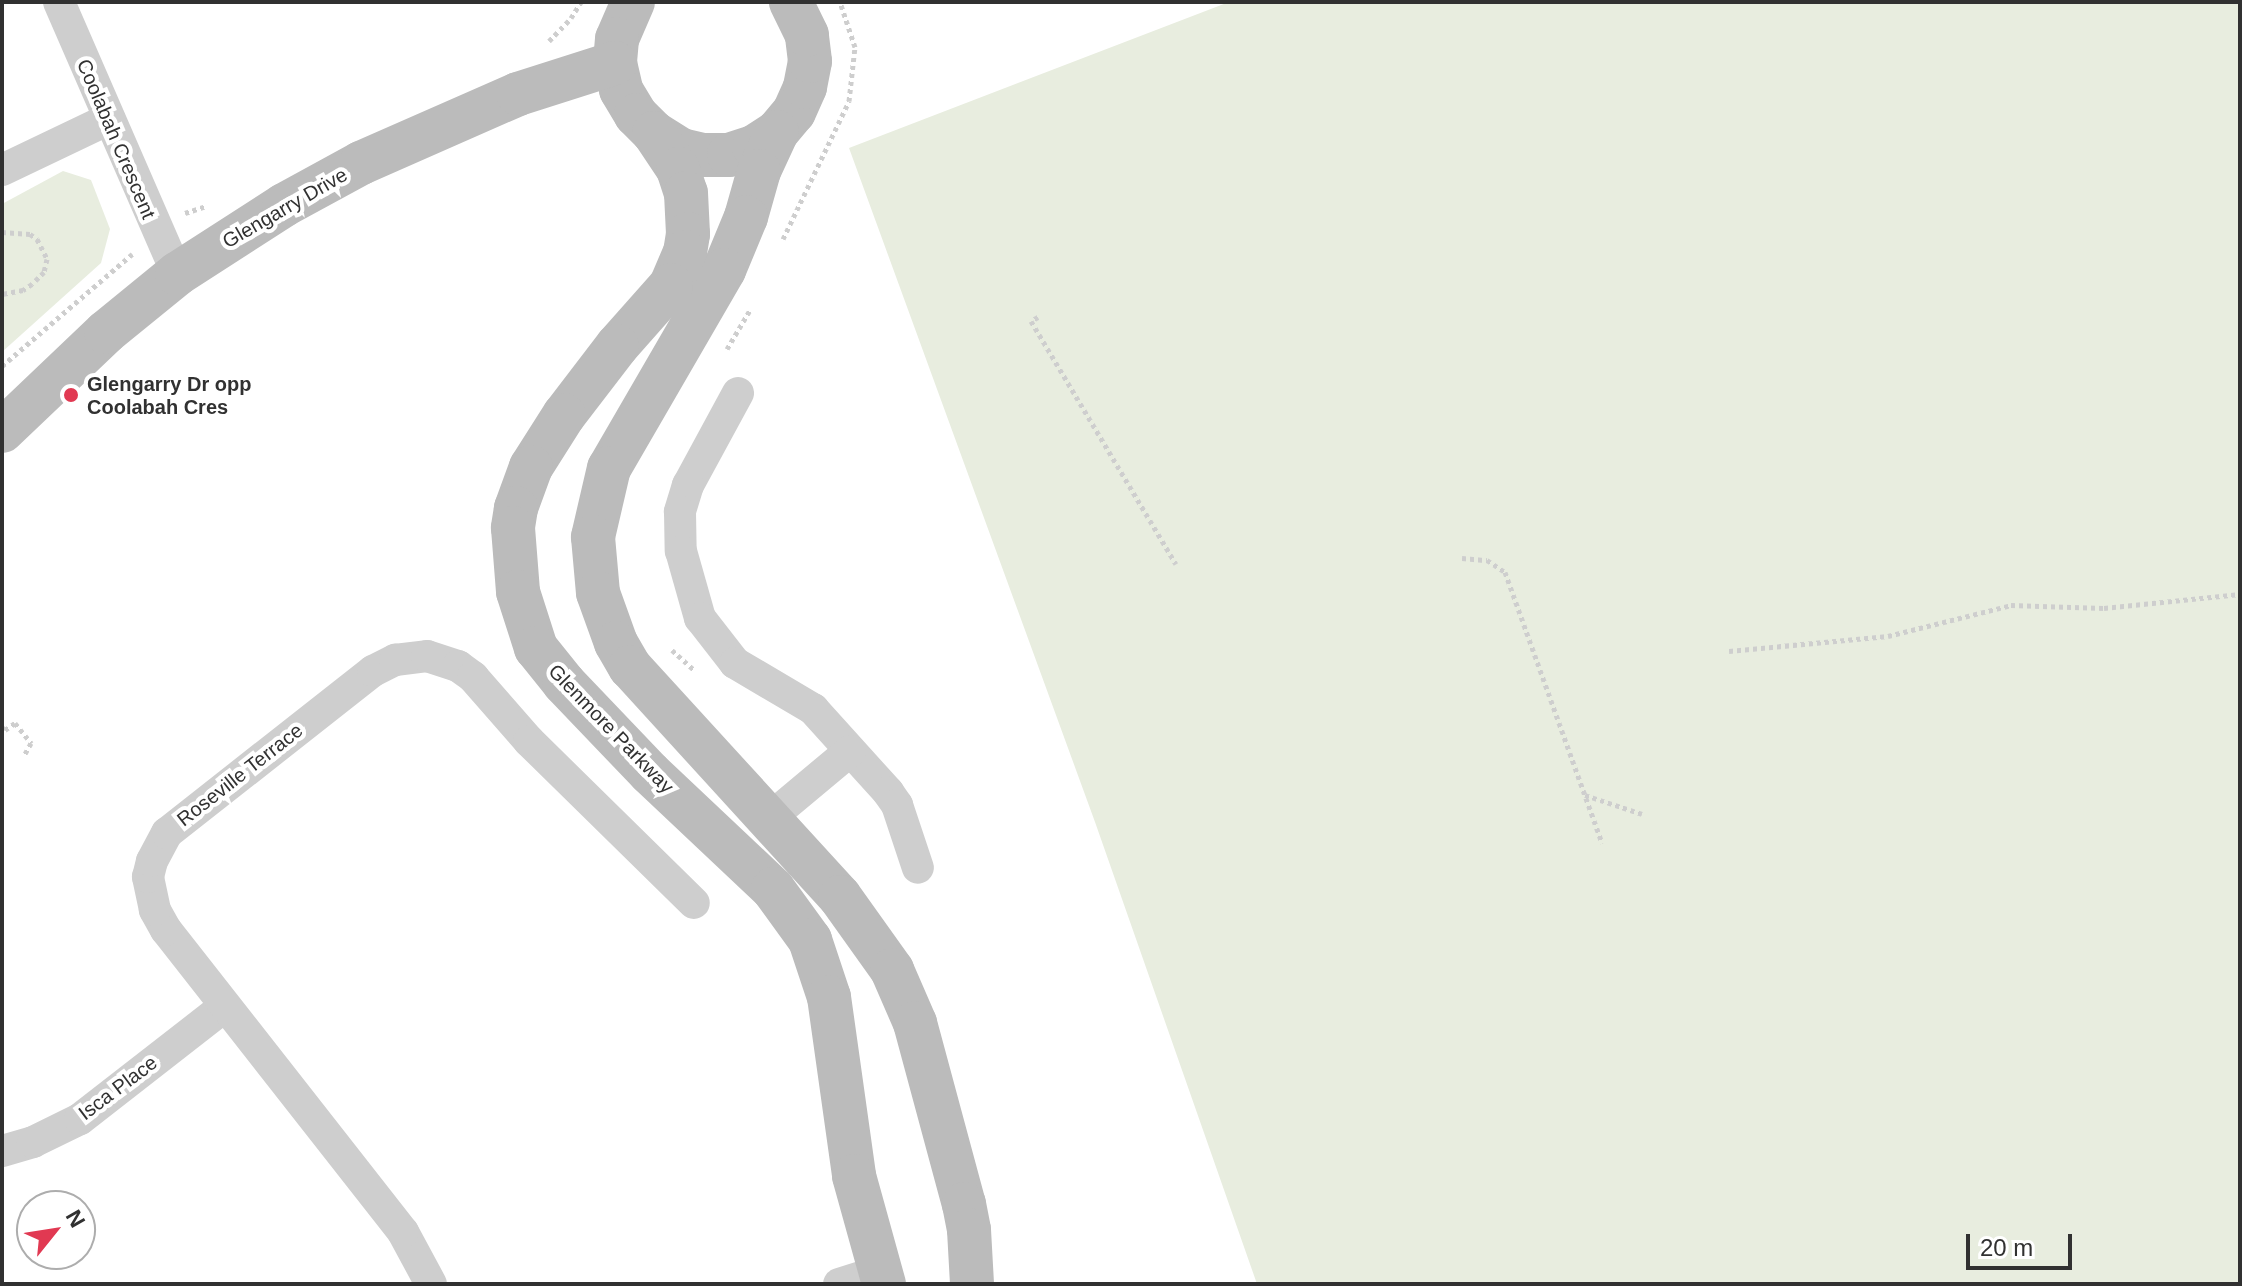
<!DOCTYPE html>
<style>
body{margin:0}
#map{position:relative;width:2242px;height:1286px;overflow:hidden;background:#fff;font-family:Arial,sans-serif}
div>[style]{position:absolute}
.green>*{inset:0;background:#e8eddf}
.path>*{height:5px;margin-top:-2.5px;transform-origin:0;background:repeating-linear-gradient(90deg,#cecece 0 4px,transparent 0 8px)}
.street>*{height:32px;margin:-16px;padding:0 16px;transform-origin:16px;border-radius:16px;background:#cecece}
.secondary>*{height:44px;margin:-22px;padding:0 22px;transform-origin:22px;border-radius:22px;background:#bbb}
.dots>*{width:22px;height:22px;translate:-50% -50%;box-sizing:border-box;border:4px solid #fff;border-radius:50%}
span{translate:-50% -50%;white-space:nowrap;text-align:center;line-height:1.15;-webkit-text-stroke:8px #fff;paint-order:stroke}
.street-label{font-size:20px;color:#313131}
.poi-label{font-size:20px;color:#313131;font-weight:700}
.left{translate:0 -50%;text-align:left}
.frame{position:absolute;inset:0;border:4px solid #313131;pointer-events:none}
.north{position:absolute;left:16px;top:1190px;width:80px;height:80px;box-sizing:border-box;background:#fff;border:2px solid #adadad;border-radius:50%;rotate:60deg;font-size:22px;font-weight:700;line-height:32px;text-align:center;color:#313131}
.north::after{content:'';display:block;margin:auto;width:28px;height:36px;background:#e13952;clip-path:polygon(50% 0,100% 100%,50% 72%,0 100%)}
.scale{position:absolute;left:1966px;top:1234px;width:106px;height:36px;box-sizing:border-box;border:4px solid #313131;border-top:0;padding-left:10px;font-size:24px;line-height:28px;white-space:nowrap;color:#313131;-webkit-text-stroke:6px #fff;paint-order:stroke}
</style>
<div id="map">
<div class="green">
<i style="clip-path:polygon(1229px 2px,2240px 2px,2240px 1284px,1257px 1284px,1095px 822px,849px 148px)"></i>
<i style="clip-path:polygon(63px 171px,91px 180px,110px 229px,101px 263px,2px 352px,2px 204px)"></i>
</div>
<div class="path">
<i style="left:549px;top:41px;width:32px;rotate:-46deg"></i>
<i style="left:571px;top:18px;width:19px;rotate:-58deg"></i>
<i style="left:185px;top:213px;width:22px;rotate:-18deg"></i>
<i style="left:2px;top:232px;width:28px;rotate:4deg"></i>
<i style="left:30px;top:234px;width:9px;rotate:36deg"></i>
<i style="left:37px;top:239px;width:22px;rotate:63deg"></i>
<i style="left:47px;top:259px;width:13px;rotate:103deg"></i>
<i style="left:44px;top:272px;width:17px;rotate:135deg"></i>
<i style="left:32px;top:284px;width:11px;rotate:146deg"></i>
<i style="left:23px;top:290px;width:21px;rotate:169deg"></i>
<i style="left:783px;top:239px;width:153px;rotate:-64.4deg"></i>
<i style="left:849px;top:101px;width:54px;rotate:-83.7deg"></i>
<i style="left:855px;top:47px;width:47px;rotate:-108.4deg"></i>
<i style="left:1038px;top:317px;width:8px;rotate:150deg"></i>
<i style="left:1031px;top:321px;width:283px;rotate:59.2deg"></i>
<i style="left:727px;top:349px;width:45px;rotate:-59.5deg"></i>
<i style="left:2px;top:366px;width:172px;rotate:-40.7deg"></i>
<i style="left:1462px;top:558px;width:25px;rotate:5deg"></i>
<i style="left:1487px;top:560px;width:22px;rotate:34deg"></i>
<i style="left:1505px;top:572px;width:288px;rotate:70.3deg"></i>
<i style="left:672px;top:650px;width:30px;rotate:42deg"></i>
<i style="left:1729px;top:651px;width:160px;rotate:-5.4deg"></i>
<i style="left:1888px;top:636px;width:127px;rotate:-14.1deg"></i>
<i style="left:2011px;top:605px;width:93px;rotate:1.8deg"></i>
<i style="left:2104px;top:608px;width:137px;rotate:-5.9deg"></i>
<i style="left:2px;top:727px;width:4px;rotate:45deg"></i>
<i style="left:5px;top:730px;width:12px;rotate:-35deg"></i>
<i style="left:15px;top:723px;width:26px;rotate:51deg"></i>
<i style="left:31px;top:743px;width:13px;rotate:119deg"></i>
<i style="left:1585px;top:795px;width:60px;rotate:18.4deg"></i>
</div>
<div class="street">
<i style="left:59px;top:2px;width:296px;rotate:66.5deg"></i>
<i style="left:2px;top:170px;width:119px;rotate:-25.5deg"></i>
<i style="left:738px;top:393px;width:105px;rotate:118.5deg"></i>
<i style="left:688px;top:485px;width:28px;rotate:107deg"></i>
<i style="left:680px;top:512px;width:39px;rotate:89deg"></i>
<i style="left:681px;top:551px;width:70px;rotate:74.2deg"></i>
<i style="left:700px;top:618px;width:57px;rotate:52.1deg"></i>
<i style="left:735px;top:663px;width:91px;rotate:30.5deg"></i>
<i style="left:813px;top:709px;width:112px;rotate:47.9deg"></i>
<i style="left:888px;top:792px;width:16px;rotate:55deg"></i>
<i style="left:897px;top:805px;width:66px;rotate:71.6deg"></i>
<i style="left:771px;top:817px;width:103px;rotate:-39.9deg"></i>
<i style="left:2px;top:1151px;width:32px;rotate:-16deg"></i>
<i style="left:33px;top:1142px;width:52px;rotate:-26.1deg"></i>
<i style="left:80px;top:1119px;width:182px;rotate:-37.9deg"></i>
<i style="left:431px;top:1284px;width:59px;rotate:-118.3deg"></i>
<i style="left:403px;top:1232px;width:384px;rotate:-128.1deg"></i>
<i style="left:166px;top:930px;width:23px;rotate:-119deg"></i>
<i style="left:155px;top:910px;width:34px;rotate:-102deg"></i>
<i style="left:148px;top:877px;width:16px;rotate:-76deg"></i>
<i style="left:152px;top:861px;width:32px;rotate:-62deg"></i>
<i style="left:167px;top:833px;width:262px;rotate:-38.2deg"></i>
<i style="left:373px;top:671px;width:25px;rotate:-27deg"></i>
<i style="left:395px;top:660px;width:32px;rotate:-7deg"></i>
<i style="left:427px;top:656px;width:33px;rotate:18deg"></i>
<i style="left:458px;top:666px;width:19px;rotate:36deg"></i>
<i style="left:473px;top:677px;width:85px;rotate:48.8deg"></i>
<i style="left:529px;top:741px;width:231px;rotate:44.5deg"></i>
<i style="left:839px;top:1284px;width:43px;rotate:-17.6deg"></i>
</div>
<div class="secondary">
<i style="left:633px;top:2px;width:40px;rotate:113.4deg"></i>
<i style="left:617px;top:39px;width:24px;rotate:95deg"></i>
<i style="left:615px;top:63px;width:28px;rotate:77deg"></i>
<i style="left:621px;top:90px;width:29px;rotate:59deg"></i>
<i style="left:636px;top:115px;width:25px;rotate:45deg"></i>
<i style="left:654px;top:133px;width:32px;rotate:32deg"></i>
<i style="left:681px;top:150px;width:22px;rotate:13deg"></i>
<i style="left:702px;top:155px;width:27px"></i>
<i style="left:729px;top:155px;width:26px;rotate:-18deg"></i>
<i style="left:754px;top:147px;width:27px;rotate:-33deg"></i>
<i style="left:777px;top:132px;width:26px;rotate:-50deg"></i>
<i style="left:794px;top:112px;width:27px;rotate:-66deg"></i>
<i style="left:805px;top:87px;width:26px;rotate:-79deg"></i>
<i style="left:810px;top:61px;width:26px;rotate:-97deg"></i>
<i style="left:807px;top:35px;width:37px;rotate:-116deg"></i>
<i style="left:777px;top:132px;width:43px;rotate:114.8deg"></i>
<i style="left:759px;top:171px;width:48px;rotate:105.8deg"></i>
<i style="left:746px;top:217px;width:57px;rotate:112.5deg"></i>
<i style="left:724px;top:270px;width:229px;rotate:120.1deg"></i>
<i style="left:609px;top:468px;width:71px;rotate:103.1deg"></i>
<i style="left:593px;top:537px;width:56px;rotate:84.9deg"></i>
<i style="left:598px;top:593px;width:53px;rotate:70.2deg"></i>
<i style="left:616px;top:643px;width:28px;rotate:60deg"></i>
<i style="left:630px;top:667px;width:311px;rotate:47.6deg"></i>
<i style="left:840px;top:897px;width:90px;rotate:54.5deg"></i>
<i style="left:892px;top:970px;width:58px;rotate:66.5deg"></i>
<i style="left:915px;top:1023px;width:188px;rotate:74.9deg"></i>
<i style="left:964px;top:1204px;width:26px;rotate:79deg"></i>
<i style="left:969px;top:1230px;width:54px;rotate:86.8deg"></i>
<i style="left:654px;top:133px;width:43px;rotate:56.3deg"></i>
<i style="left:678px;top:169px;width:25px;rotate:72deg"></i>
<i style="left:686px;top:193px;width:41px;rotate:87.2deg"></i>
<i style="left:688px;top:234px;width:18px;rotate:99deg"></i>
<i style="left:685px;top:252px;width:36px;rotate:113deg"></i>
<i style="left:671px;top:285px;width:81px;rotate:131.5deg"></i>
<i style="left:617px;top:346px;width:87px;rotate:127.5deg"></i>
<i style="left:564px;top:415px;width:62px;rotate:122.4deg"></i>
<i style="left:531px;top:467px;width:44px;rotate:110.1deg"></i>
<i style="left:516px;top:508px;width:20px;rotate:99deg"></i>
<i style="left:513px;top:528px;width:64px;rotate:85.5deg"></i>
<i style="left:518px;top:592px;width:59px;rotate:72.2deg"></i>
<i style="left:536px;top:648px;width:45px;rotate:51.3deg"></i>
<i style="left:564px;top:683px;width:124px;rotate:46.3deg"></i>
<i style="left:650px;top:773px;width:169px;rotate:43.3deg"></i>
<i style="left:773px;top:889px;width:63px;rotate:54deg"></i>
<i style="left:810px;top:940px;width:60px;rotate:71.6deg"></i>
<i style="left:829px;top:997px;width:181px;rotate:82deg"></i>
<i style="left:854px;top:1176px;width:112px;rotate:74.5deg"></i>
<i style="left:2px;top:431px;width:144px;rotate:-43.6deg"></i>
<i style="left:106px;top:332px;width:92px;rotate:-39.2deg"></i>
<i style="left:177px;top:274px;width:127px;rotate:-32.8deg"></i>
<i style="left:284px;top:205px;width:88px;rotate:-28.6deg"></i>
<i style="left:361px;top:163px;width:171px;rotate:-23.7deg"></i>
<i style="left:518px;top:94px;width:102px;rotate:-17.7deg"></i>
</div>
<div class="dots">
<i style="left:71px;top:395px;background:#e13952"></i>
</div>
<div class="street-label">
<span style="left:116px;top:139px;rotate:67deg">Coolabah Crescent</span>
<span style="left:285px;top:208px;rotate:-30deg">Glengarry Drive</span>
<span style="left:611px;top:729px;rotate:46deg">Glenmore Parkway</span>
<span style="left:240px;top:775px;rotate:-38deg">Roseville Terrace</span>
<span style="left:118px;top:1088px;rotate:-37deg">Isca Place</span>
</div>
<div class="poi-label">
<span class="left" style="left:87px;top:396px">Glengarry Dr opp<br>Coolabah Cres</span>
</div>
<div class="frame"></div>
<div class="north">N</div>
<div class="scale">20 m</div>
</div>
